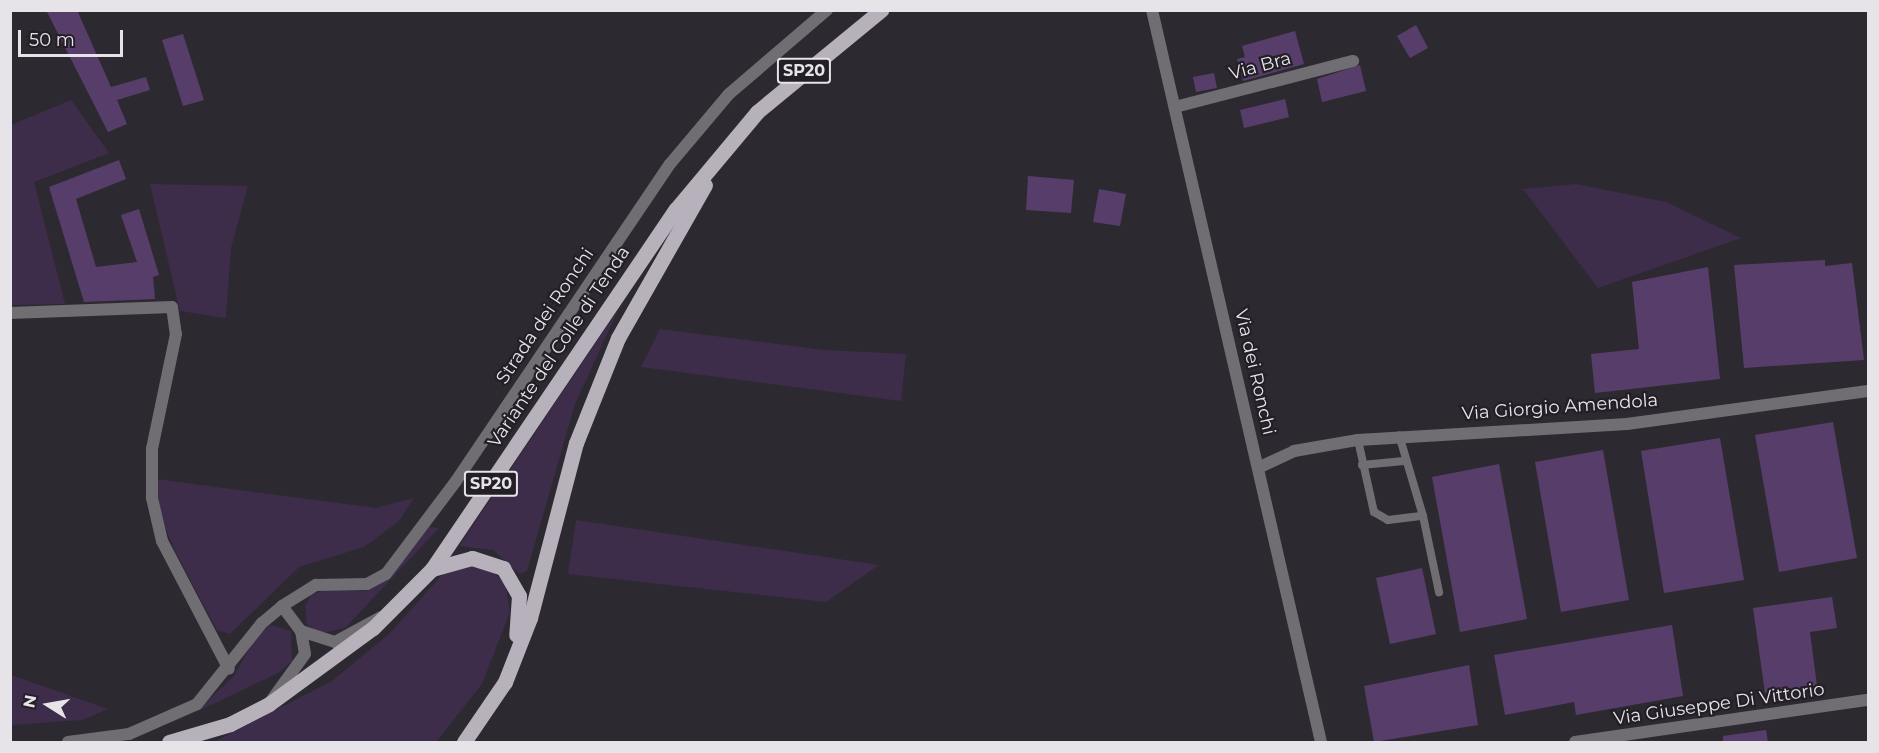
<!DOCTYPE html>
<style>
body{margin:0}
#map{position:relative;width:1879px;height:753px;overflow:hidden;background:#2d2931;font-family:Montserrat,sans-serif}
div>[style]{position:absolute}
.green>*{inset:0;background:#3d2d4a}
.building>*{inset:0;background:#573e6a}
.service>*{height:8px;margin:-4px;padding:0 4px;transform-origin:4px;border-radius:4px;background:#716e73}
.minor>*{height:12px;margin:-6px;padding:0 6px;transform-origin:6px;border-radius:6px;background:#716e73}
.primary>*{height:15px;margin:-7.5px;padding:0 7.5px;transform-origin:7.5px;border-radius:7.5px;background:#b7b1bb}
span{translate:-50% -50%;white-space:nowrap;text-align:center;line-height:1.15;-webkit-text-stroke:4.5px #241f27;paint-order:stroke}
.shield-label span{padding:2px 4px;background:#241f27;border:2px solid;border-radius:4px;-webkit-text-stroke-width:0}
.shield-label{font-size:16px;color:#e6e3e9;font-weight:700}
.street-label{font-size:18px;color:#e6e3e9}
.frame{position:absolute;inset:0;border:12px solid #e6e3e9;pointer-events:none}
.north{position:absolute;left:18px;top:675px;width:60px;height:60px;-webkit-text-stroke:4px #241f27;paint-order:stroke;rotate:281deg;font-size:16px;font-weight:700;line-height:24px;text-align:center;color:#e6e3e9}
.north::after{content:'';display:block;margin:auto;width:21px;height:27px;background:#e6e3e9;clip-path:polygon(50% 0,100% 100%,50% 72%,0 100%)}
.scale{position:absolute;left:18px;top:30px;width:105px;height:27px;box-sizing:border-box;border:3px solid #e6e3e9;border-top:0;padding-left:8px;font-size:18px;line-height:21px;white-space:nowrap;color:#e6e3e9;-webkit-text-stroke:4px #241f27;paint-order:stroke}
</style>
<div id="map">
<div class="green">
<i style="clip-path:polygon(71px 100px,109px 153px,34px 182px,65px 304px,11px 305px,11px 125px)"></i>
<i style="clip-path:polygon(150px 184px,248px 186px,231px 248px,226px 318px,180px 311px)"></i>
<i style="clip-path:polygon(1576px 184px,1666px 202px,1741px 238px,1598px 288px,1523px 189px)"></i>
<i style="clip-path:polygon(618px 310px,575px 404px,527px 571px,520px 574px,493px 550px,459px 546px)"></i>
<i style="clip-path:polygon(660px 329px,824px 350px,906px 354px,901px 401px,641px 367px)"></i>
<i style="clip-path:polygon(156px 479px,376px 508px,414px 498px,399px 521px,364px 547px,299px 567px,230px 634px,217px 630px,178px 557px,160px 516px)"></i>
<i style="clip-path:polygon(576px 520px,879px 565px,826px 602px,568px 574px)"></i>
<i style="clip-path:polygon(429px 527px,439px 528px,345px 628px,322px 633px,307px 625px,305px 606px,311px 595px,325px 590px,366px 591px,390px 576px)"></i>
<i style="clip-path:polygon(463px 565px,488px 568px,505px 583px,510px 612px,482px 684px,436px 742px,214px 742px,332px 681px,389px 634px,443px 574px)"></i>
<i style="clip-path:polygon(271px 625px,291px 631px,292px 661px,278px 673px,196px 712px,234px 676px,258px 633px)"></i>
<i style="clip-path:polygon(11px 675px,108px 709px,82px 720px,11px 725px)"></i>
</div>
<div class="building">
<i style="clip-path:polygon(46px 10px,77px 10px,111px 87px,146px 77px,150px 90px,117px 100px,127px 124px,108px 132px)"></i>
<i style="clip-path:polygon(1416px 25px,1428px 48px,1410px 58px,1397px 36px)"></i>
<i style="clip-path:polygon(1295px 31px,1304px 64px,1243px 81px,1237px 59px,1245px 57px,1242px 46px)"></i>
<i style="clip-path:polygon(183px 34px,204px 100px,183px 106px,162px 40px)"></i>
<i style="clip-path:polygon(1360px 65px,1366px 91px,1322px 102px,1317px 79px)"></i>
<i style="clip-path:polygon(1214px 73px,1217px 88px,1196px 92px,1193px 77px)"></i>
<i style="clip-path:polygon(1285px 99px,1289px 117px,1244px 128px,1240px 110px)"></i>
<i style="clip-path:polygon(119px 160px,126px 179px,76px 199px,96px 267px,137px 262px,121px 215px,139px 209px,159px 275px,153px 277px,155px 299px,84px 302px,49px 187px)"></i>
<i style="clip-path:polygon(1028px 176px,1074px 180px,1071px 213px,1026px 210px)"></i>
<i style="clip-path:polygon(1099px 189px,1126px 194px,1120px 226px,1093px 222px)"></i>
<i style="clip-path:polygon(1825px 260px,1825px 266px,1852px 263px,1864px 360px,1744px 368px,1734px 265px)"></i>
<i style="clip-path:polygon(1708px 267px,1720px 379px,1595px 393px,1591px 354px,1639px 349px,1632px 282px)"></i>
<i style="clip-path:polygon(1833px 422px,1857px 558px,1779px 572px,1755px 435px)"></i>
<i style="clip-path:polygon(1720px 438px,1744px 580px,1664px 593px,1641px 451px)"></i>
<i style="clip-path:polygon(1603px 450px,1629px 600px,1561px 612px,1535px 462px)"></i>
<i style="clip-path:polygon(1499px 464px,1527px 619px,1460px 632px,1432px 477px)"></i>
<i style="clip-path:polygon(1422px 568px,1436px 634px,1390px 644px,1376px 578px)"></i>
<i style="clip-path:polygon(1832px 597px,1837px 628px,1810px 632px,1817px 686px,1765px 693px,1753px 608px)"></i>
<i style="clip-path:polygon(1672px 625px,1683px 696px,1576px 715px,1574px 702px,1505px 715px,1494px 655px)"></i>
<i style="clip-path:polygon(1469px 665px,1478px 725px,1374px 742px,1364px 686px)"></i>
<i style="clip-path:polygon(1766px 730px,1768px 742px,1723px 742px,1723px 736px)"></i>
</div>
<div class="service">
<i style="left:1358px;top:440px;width:74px;rotate:77.5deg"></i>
<i style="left:1374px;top:512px;width:16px;rotate:30deg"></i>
<i style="left:1388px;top:520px;width:35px;rotate:-7deg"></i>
<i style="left:1423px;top:516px;width:84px;rotate:-106.5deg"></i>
<i style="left:1362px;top:465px;width:42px;rotate:-5.4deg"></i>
<i style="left:1423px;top:516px;width:78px;rotate:78.1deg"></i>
</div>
<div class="minor">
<i style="left:1152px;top:10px;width:751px;rotate:77deg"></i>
<i style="left:1175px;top:107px;width:184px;rotate:-14.5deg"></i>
<i style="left:10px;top:313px;width:162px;rotate:-2.1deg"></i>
<i style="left:172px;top:307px;width:27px;rotate:82deg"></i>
<i style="left:176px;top:334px;width:117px;rotate:101.8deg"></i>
<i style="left:152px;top:449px;width:49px;rotate:90deg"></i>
<i style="left:152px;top:498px;width:44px;rotate:76.9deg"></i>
<i style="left:162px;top:541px;width:144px;rotate:62.4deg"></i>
<i style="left:1258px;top:468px;width:40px;rotate:-25deg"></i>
<i style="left:1294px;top:451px;width:65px;rotate:-9.8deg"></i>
<i style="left:1358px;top:440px;width:269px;rotate:-3.4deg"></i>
<i style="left:1627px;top:424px;width:243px;rotate:-7.8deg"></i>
<i style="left:282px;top:606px;width:40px;rotate:-32deg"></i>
<i style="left:316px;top:585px;width:51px;rotate:-1.1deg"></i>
<i style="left:367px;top:584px;width:21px;rotate:-28deg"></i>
<i style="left:386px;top:574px;width:116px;rotate:-53deg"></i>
<i style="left:456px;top:481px;width:382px;rotate:-56deg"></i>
<i style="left:670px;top:164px;width:92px;rotate:-49.9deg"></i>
<i style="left:729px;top:94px;width:129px;rotate:-40.6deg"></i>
<i style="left:301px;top:631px;width:36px;rotate:18deg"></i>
<i style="left:335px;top:642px;width:52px;rotate:-28.5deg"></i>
<i style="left:68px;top:742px;width:62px;rotate:-7.5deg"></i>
<i style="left:129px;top:734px;width:74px;rotate:-23.8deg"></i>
<i style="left:197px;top:704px;width:104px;rotate:-51.3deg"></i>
<i style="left:262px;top:623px;width:26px;rotate:-40deg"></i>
<i style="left:282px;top:606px;width:31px;rotate:53deg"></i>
<i style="left:301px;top:631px;width:23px;rotate:80deg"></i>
<i style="left:305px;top:654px;width:58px;rotate:125.9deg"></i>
<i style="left:1575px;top:742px;width:296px;rotate:-8.2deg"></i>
</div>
<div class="primary">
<i style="left:432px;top:569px;width:41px;rotate:-15.4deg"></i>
<i style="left:472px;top:558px;width:33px;rotate:18deg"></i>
<i style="left:503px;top:568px;width:32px;rotate:60deg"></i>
<i style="left:519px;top:596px;width:39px;rotate:94deg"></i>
<i style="left:169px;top:742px;width:64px;rotate:-16.4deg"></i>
<i style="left:230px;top:724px;width:44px;rotate:-27.1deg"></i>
<i style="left:269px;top:704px;width:129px;rotate:-36.2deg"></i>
<i style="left:373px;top:628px;width:83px;rotate:-45deg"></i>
<i style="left:432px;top:569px;width:435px;rotate:-55.9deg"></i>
<i style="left:676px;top:209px;width:126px;rotate:-50.1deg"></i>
<i style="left:757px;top:112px;width:161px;rotate:-39.4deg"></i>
<i style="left:464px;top:742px;width:73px;rotate:-55.7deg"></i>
<i style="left:505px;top:682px;width:69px;rotate:-68.7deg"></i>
<i style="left:530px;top:618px;width:181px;rotate:-75.3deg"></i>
<i style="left:576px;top:443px;width:113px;rotate:-68.2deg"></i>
<i style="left:618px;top:338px;width:176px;rotate:-60.4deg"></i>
</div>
<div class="shield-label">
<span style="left:804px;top:71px">SP20</span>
<span style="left:491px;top:484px">SP20</span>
</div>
<div class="street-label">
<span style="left:1260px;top:66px;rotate:-15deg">Via Bra</span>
<span style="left:545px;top:316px;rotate:-56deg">Strada dei Ronchi</span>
<span style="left:559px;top:347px;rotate:-56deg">Variante del Colle di Tenda</span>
<span style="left:1255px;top:372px;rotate:77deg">Via dei Ronchi</span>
<span style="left:1560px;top:407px;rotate:-4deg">Via Giorgio Amendola</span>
<span style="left:1719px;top:704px;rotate:-8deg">Via Giuseppe Di Vittorio</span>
</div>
<div class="frame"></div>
<div class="north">N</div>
<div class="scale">50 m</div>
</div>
